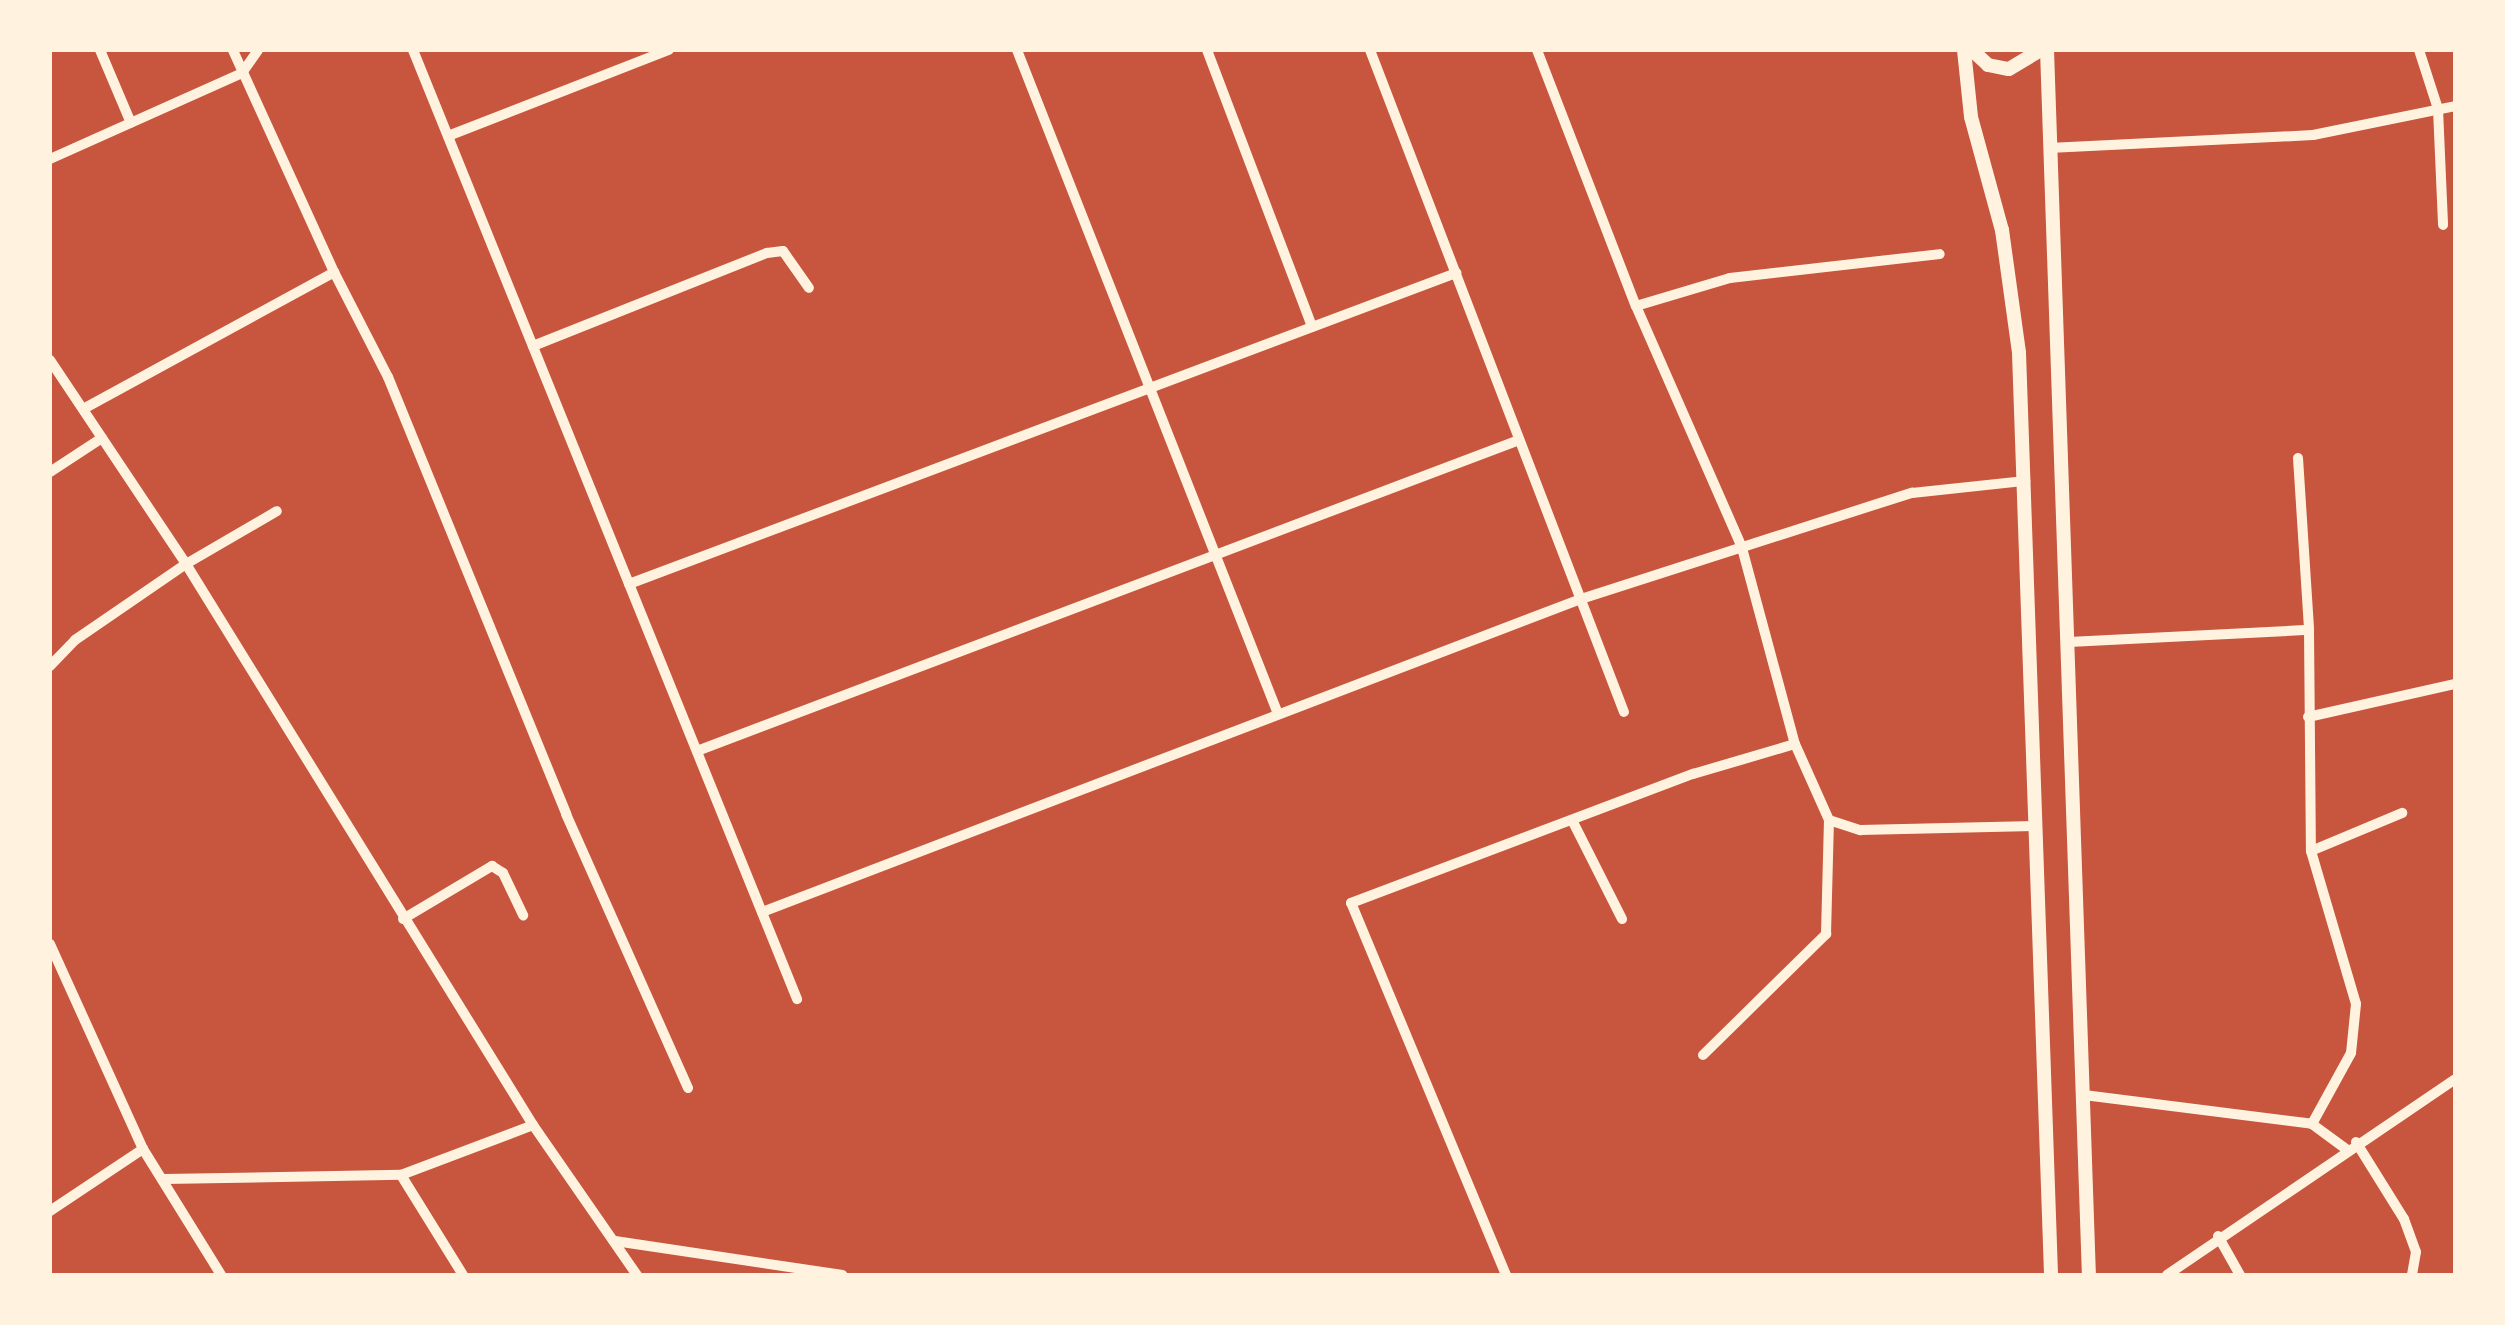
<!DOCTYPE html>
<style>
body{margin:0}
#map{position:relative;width:2505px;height:1325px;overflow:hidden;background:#c8553d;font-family:Literata,serif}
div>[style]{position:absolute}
.minor>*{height:10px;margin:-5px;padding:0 5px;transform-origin:5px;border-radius:5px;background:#fff3e0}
.secondary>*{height:14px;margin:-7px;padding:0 7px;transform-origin:7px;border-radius:7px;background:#fff3e0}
span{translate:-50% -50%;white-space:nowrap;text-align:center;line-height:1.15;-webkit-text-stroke:10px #fff3e0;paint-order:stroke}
.frame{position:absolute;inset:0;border:52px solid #fff3e0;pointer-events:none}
</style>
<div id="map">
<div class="minor">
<i style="left:100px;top:50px;width:79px;rotate:67deg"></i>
<i style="left:413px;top:50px;width:1024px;rotate:67.97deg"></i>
<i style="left:1017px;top:50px;width:713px;rotate:68.54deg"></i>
<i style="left:1207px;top:50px;width:296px;rotate:69.2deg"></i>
<i style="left:1370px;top:50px;width:709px;rotate:69.01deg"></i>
<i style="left:1537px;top:50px;width:274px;rotate:68.9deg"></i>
<i style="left:1636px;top:306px;width:264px;rotate:66.3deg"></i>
<i style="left:1742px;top:548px;width:203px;rotate:74.9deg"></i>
<i style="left:1795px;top:744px;width:83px;rotate:65.9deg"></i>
<i style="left:1829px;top:820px;width:33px;rotate:18deg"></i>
<i style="left:1860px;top:830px;width:176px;rotate:-1.3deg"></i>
<i style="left:2419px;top:50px;width:62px;rotate:72.1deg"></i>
<i style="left:2438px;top:109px;width:116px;rotate:87.5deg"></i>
<i style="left:448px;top:136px;width:237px;rotate:-21.3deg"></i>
<i style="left:2049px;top:148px;width:264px;rotate:-2.8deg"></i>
<i style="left:2313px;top:135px;width:145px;rotate:-11.5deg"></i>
<i style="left:50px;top:159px;width:210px;rotate:-24.1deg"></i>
<i style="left:242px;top:73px;width:28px;rotate:-55deg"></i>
<i style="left:334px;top:272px;width:118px;rotate:62.8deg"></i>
<i style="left:388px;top:377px;width:472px;rotate:67.8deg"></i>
<i style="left:566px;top:814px;width:300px;rotate:66deg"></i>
<i style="left:1636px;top:306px;width:98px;rotate:-16.6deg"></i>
<i style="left:1730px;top:278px;width:211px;rotate:-6.5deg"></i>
<i style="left:533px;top:346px;width:252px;rotate:-21.7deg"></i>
<i style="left:767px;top:253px;width:16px;rotate:-7deg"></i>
<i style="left:783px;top:251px;width:45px;rotate:54.9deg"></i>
<i style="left:50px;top:360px;width:245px;rotate:56.3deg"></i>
<i style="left:186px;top:564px;width:660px;rotate:58.26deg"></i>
<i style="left:533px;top:1125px;width:183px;rotate:55.3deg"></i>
<i style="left:85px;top:408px;width:284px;rotate:-28.6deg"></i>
<i style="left:334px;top:272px;width:244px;rotate:-114.5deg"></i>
<i style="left:2298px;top:458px;width:172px;rotate:86.3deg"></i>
<i style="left:50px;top:472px;width:62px;rotate:-33.2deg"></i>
<i style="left:629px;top:584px;width:884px;rotate:-20.61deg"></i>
<i style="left:2069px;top:642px;width:240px;rotate:-2.9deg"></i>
<i style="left:2309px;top:630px;width:221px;rotate:89.5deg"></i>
<i style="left:2311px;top:851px;width:159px;rotate:73.6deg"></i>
<i style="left:2356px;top:1004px;width:49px;rotate:95.8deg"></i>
<i style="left:2351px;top:1053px;width:81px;rotate:118.8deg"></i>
<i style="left:50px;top:666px;width:36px;rotate:-46deg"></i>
<i style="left:75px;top:640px;width:135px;rotate:-34.4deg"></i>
<i style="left:186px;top:564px;width:105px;rotate:-30.2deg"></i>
<i style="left:2308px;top:717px;width:151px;rotate:-12.7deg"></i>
<i style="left:697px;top:751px;width:879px;rotate:-20.72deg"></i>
<i style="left:1572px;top:820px;width:111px;rotate:63.2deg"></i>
<i style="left:2311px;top:851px;width:99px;rotate:-22.7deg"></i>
<i style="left:762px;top:912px;width:877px;rotate:-20.92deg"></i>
<i style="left:1581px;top:599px;width:348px;rotate:-17.8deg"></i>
<i style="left:1912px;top:493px;width:114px;rotate:-6.1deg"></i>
<i style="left:403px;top:919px;width:104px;rotate:-30.8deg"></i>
<i style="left:492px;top:866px;width:13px;rotate:32deg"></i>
<i style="left:503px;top:873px;width:47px;rotate:64.5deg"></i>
<i style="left:50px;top:944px;width:225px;rotate:65.6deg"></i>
<i style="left:143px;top:1149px;width:148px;rotate:58.2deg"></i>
<i style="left:1703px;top:1055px;width:173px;rotate:-44.5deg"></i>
<i style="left:1826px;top:934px;width:114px;rotate:-88.5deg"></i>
<i style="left:2084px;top:1095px;width:230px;rotate:7.2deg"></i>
<i style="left:2312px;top:1124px;width:42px;rotate:36.3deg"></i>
<i style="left:2356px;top:1142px;width:91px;rotate:58.1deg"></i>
<i style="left:2404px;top:1219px;width:35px;rotate:70deg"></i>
<i style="left:2416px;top:1252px;width:23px;rotate:100deg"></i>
<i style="left:401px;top:1175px;width:118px;rotate:58.2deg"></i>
<i style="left:164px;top:1179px;width:237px;rotate:-1deg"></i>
<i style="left:401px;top:1175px;width:141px;rotate:-20.7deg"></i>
<i style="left:50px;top:1211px;width:112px;rotate:-33.7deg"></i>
<i style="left:2218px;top:1236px;width:45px;rotate:60.6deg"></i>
<i style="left:615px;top:1241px;width:230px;rotate:8.5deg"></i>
<i style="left:1506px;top:1275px;width:403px;rotate:-112.6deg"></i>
<i style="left:1351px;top:903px;width:366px;rotate:-20.7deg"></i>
<i style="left:1693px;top:774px;width:106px;rotate:-16.4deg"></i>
<i style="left:2167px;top:1275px;width:348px;rotate:-34.2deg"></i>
</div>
<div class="secondary">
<i style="left:1964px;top:50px;width:67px;rotate:84deg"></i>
<i style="left:1971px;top:117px;width:117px;rotate:74.7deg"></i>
<i style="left:2002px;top:230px;width:124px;rotate:82.1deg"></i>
<i style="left:2019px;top:353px;width:923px;rotate:88.01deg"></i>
<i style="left:1972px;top:50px;width:22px;rotate:43deg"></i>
<i style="left:1988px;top:65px;width:21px;rotate:11deg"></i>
<i style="left:2009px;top:69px;width:37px;rotate:-31deg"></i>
<i style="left:2047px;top:50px;width:1226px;rotate:88.04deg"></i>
</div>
<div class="frame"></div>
</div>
